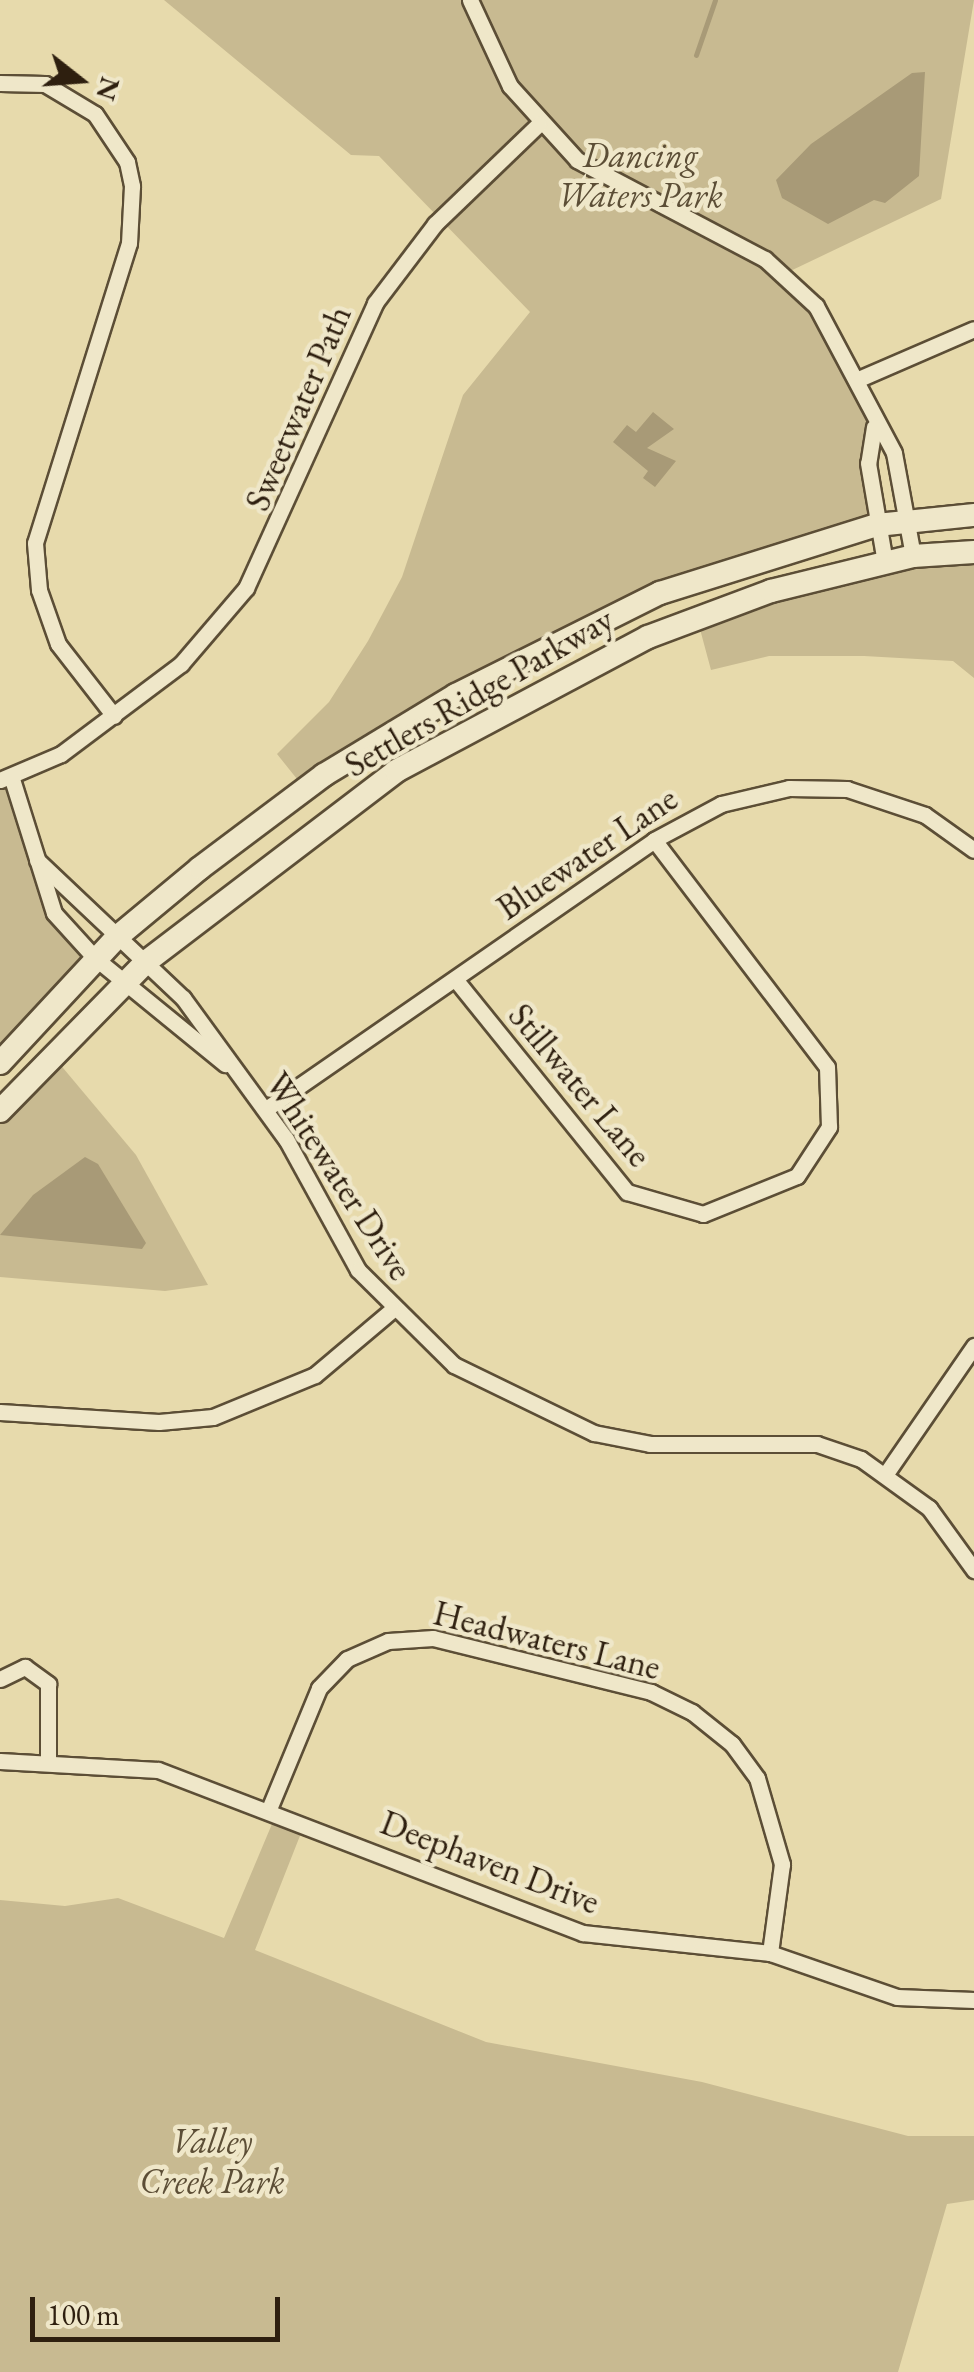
<!DOCTYPE html>
<style>
body{margin:0}
#map{position:relative;width:974px;height:2372px;overflow:hidden;background:#e7daac;font-family:"EB Garamond",serif}
div>[style]{position:absolute}
.green>*{inset:0;background:#c8ba91}
.water>*{inset:0;background:#a89a77}
.stream>*{height:5px;margin:-2.5px;padding:0 2.5px;transform-origin:2.5px;border-radius:2.5px;background:#a89a77}
.roads{filter:drop-shadow(2px 0 #5c4e36) drop-shadow(-2px 0 #5c4e36) drop-shadow(0 2px #5c4e36) drop-shadow(0 -2px #5c4e36)}
.street>*{height:15px;margin:-7.5px;padding:0 7.5px;transform-origin:7.5px;border-radius:7.5px;background:#efe7c9}
.secondary>*{height:22px;margin:-11px;padding:0 11px;transform-origin:11px;border-radius:11px;background:#efe7c9}
span{translate:-50% -50%;white-space:nowrap;text-align:center;line-height:1.15;-webkit-text-stroke:9px #efe7c9;paint-order:stroke}
.park-label{font-size:35px;color:#5c4e36;font-style:italic}
.street-label{font-size:35px;color:#2e1f0f}
.north{position:absolute;left:30px;top:30px;width:100px;height:100px;-webkit-text-stroke:8px #efe7c9;paint-order:stroke;rotate:107deg;font-size:28px;font-weight:700;line-height:40px;text-align:center;color:#2e1f0f}
.north::after{content:'';display:block;margin:auto;width:35px;height:45px;background:#2e1f0f;clip-path:polygon(50% 0,100% 100%,50% 72%,0 100%)}
.scale{position:absolute;left:30px;top:2297px;width:250px;height:45px;box-sizing:border-box;border:5px solid #2e1f0f;border-top:0;padding-left:12px;font-size:30px;line-height:35px;white-space:nowrap;color:#2e1f0f;-webkit-text-stroke:8px #efe7c9;paint-order:stroke}
</style>
<div id="map">
<div class="green">
<i style="clip-path:polygon(164px 0,974px 0,941px 199px,784px 274px,816px 306px,867px 396px,877px 525px,659px 593px,305px 789px,277px 754px,329px 702px,368px 641px,402px 577px,463px 395px,530px 312px,379px 156px,351px 155px)"></i>
<i style="clip-path:polygon(974px 552px,974px 678px,953px 661px,864px 656px,769px 656px,711px 670px,697px 618px)"></i>
<i style="clip-path:polygon(12px 779px,41px 888px,95px 958px,0 1063px,0 780px)"></i>
<i style="clip-path:polygon(53px 1056px,136px 1155px,208px 1285px,165px 1291px,0 1277px,0 1111px)"></i>
<i style="clip-path:polygon(277px 1812px,305px 1823px,255px 1950px,486px 2042px,702px 2082px,908px 2136px,974px 2136px,974px 2200px,947px 2204px,898px 2372px,0 2372px,0 1900px,65px 1906px,118px 1898px,224px 1938px)"></i>
</div>
<div class="water">
<i style="clip-path:polygon(925px 72px,919px 176px,885px 203px,874px 200px,828px 224px,782px 198px,776px 180px,811px 144px,912px 73px)"></i>
<i style="clip-path:polygon(653px 412px,674px 429px,647px 448px,676px 461px,655px 487px,643px 478px,648px 471px,613px 442px,627px 425px,636px 432px)"></i>
<i style="clip-path:polygon(85px 1157px,98px 1164px,146px 1243px,142px 1249px,0 1235px,33px 1195px)"></i>
</div>
<div class="stream">
<i style="left:696px;top:55px;width:58px;rotate:-70.9deg"></i>
</div>
<div class="roads">
<div class="street">
<i style="left:470px;top:0;width:95px;rotate:65.1deg"></i>
<i style="left:510px;top:86px;width:100px;rotate:47.8deg"></i>
<i style="left:577px;top:160px;width:212px;rotate:27.8deg"></i>
<i style="left:765px;top:259px;width:69px;rotate:42.7deg"></i>
<i style="left:816px;top:306px;width:166px;rotate:62deg"></i>
<i style="left:894px;top:453px;width:105px;rotate:79.5deg"></i>
<i style="left:0;top:83px;width:45px;rotate:1.3deg"></i>
<i style="left:45px;top:84px;width:58px;rotate:31deg"></i>
<i style="left:95px;top:114px;width:58px;rotate:56.3deg"></i>
<i style="left:127px;top:162px;width:25px;rotate:78deg"></i>
<i style="left:132px;top:186px;width:57px;rotate:93deg"></i>
<i style="left:129px;top:243px;width:314px;rotate:107.4deg"></i>
<i style="left:35px;top:543px;width:47px;rotate:85.1deg"></i>
<i style="left:39px;top:590px;width:57px;rotate:70.6deg"></i>
<i style="left:58px;top:644px;width:91px;rotate:52.1deg"></i>
<i style="left:861px;top:378px;width:123px;rotate:-23.4deg"></i>
<i style="left:874px;top:427px;width:36px;rotate:99deg"></i>
<i style="left:868px;top:463px;width:100px;rotate:80.3deg"></i>
<i style="left:12px;top:779px;width:140px;rotate:72.6deg"></i>
<i style="left:54px;top:913px;width:61px;rotate:47.7deg"></i>
<i style="left:95px;top:958px;width:168px;rotate:39.2deg"></i>
<i style="left:0;top:780px;width:66px;rotate:-23.1deg"></i>
<i style="left:61px;top:754px;width:150px;rotate:-36.9deg"></i>
<i style="left:181px;top:664px;width:100px;rotate:-49.5deg"></i>
<i style="left:246px;top:588px;width:313px;rotate:-65.6deg"></i>
<i style="left:375px;top:303px;width:99px;rotate:-52.8deg"></i>
<i style="left:435px;top:224px;width:144px;rotate:-43.9deg"></i>
<i style="left:37px;top:860px;width:201px;rotate:43.4deg"></i>
<i style="left:183px;top:998px;width:175px;rotate:53.9deg"></i>
<i style="left:286px;top:1139px;width:149px;rotate:61.2deg"></i>
<i style="left:358px;top:1270px;width:135px;rotate:44.7deg"></i>
<i style="left:454px;top:1365px;width:156px;rotate:25.9deg"></i>
<i style="left:594px;top:1433px;width:57px;rotate:11.1deg"></i>
<i style="left:650px;top:1444px;width:167px"></i>
<i style="left:817px;top:1444px;width:46px;rotate:18.8deg"></i>
<i style="left:861px;top:1459px;width:84px;rotate:35.8deg"></i>
<i style="left:929px;top:1508px;width:77px;rotate:54deg"></i>
<i style="left:455px;top:979px;width:274px;rotate:51.1deg"></i>
<i style="left:627px;top:1192px;width:79px;rotate:16.1deg"></i>
<i style="left:703px;top:1214px;width:101px;rotate:-22deg"></i>
<i style="left:797px;top:1176px;width:59px;rotate:-56.9deg"></i>
<i style="left:829px;top:1127px;width:60px;rotate:-91.9deg"></i>
<i style="left:827px;top:1067px;width:285px;rotate:-127.3deg"></i>
<i style="left:266px;top:1109px;width:472px;rotate:-34.7deg"></i>
<i style="left:654px;top:840px;width:76px;rotate:-28.2deg"></i>
<i style="left:721px;top:804px;width:70px;rotate:-13.2deg"></i>
<i style="left:789px;top:788px;width:58px;rotate:1deg"></i>
<i style="left:847px;top:789px;width:82px;rotate:18.4deg"></i>
<i style="left:925px;top:815px;width:60px;rotate:35.5deg"></i>
<i style="left:0;top:1412px;width:159px;rotate:3.6deg"></i>
<i style="left:159px;top:1422px;width:54px;rotate:-5.3deg"></i>
<i style="left:213px;top:1417px;width:110px;rotate:-22.4deg"></i>
<i style="left:315px;top:1375px;width:101px;rotate:-40.2deg"></i>
<i style="left:885px;top:1475px;width:157px;rotate:-55.4deg"></i>
<i style="left:0;top:1679px;width:28px;rotate:-26deg"></i>
<i style="left:25px;top:1667px;width:29px;rotate:36deg"></i>
<i style="left:48px;top:1684px;width:79px;rotate:90deg"></i>
<i style="left:0;top:1761px;width:158px;rotate:3.3deg"></i>
<i style="left:158px;top:1770px;width:455px;rotate:21deg"></i>
<i style="left:583px;top:1933px;width:188px;rotate:6.1deg"></i>
<i style="left:770px;top:1953px;width:134px;rotate:19.1deg"></i>
<i style="left:897px;top:1997px;width:77px;rotate:2.2deg"></i>
<i style="left:269px;top:1809px;width:131px;rotate:-67.5deg"></i>
<i style="left:319px;top:1688px;width:40px;rotate:-46deg"></i>
<i style="left:347px;top:1659px;width:45px;rotate:-23.7deg"></i>
<i style="left:388px;top:1641px;width:45px;rotate:-3.8deg"></i>
<i style="left:433px;top:1638px;width:225px;rotate:13.9deg"></i>
<i style="left:651px;top:1692px;width:46px;rotate:26deg"></i>
<i style="left:692px;top:1712px;width:51px;rotate:38.7deg"></i>
<i style="left:732px;top:1744px;width:42px;rotate:53.7deg"></i>
<i style="left:757px;top:1778px;width:90px;rotate:73.8deg"></i>
<i style="left:782px;top:1864px;width:90px;rotate:97.7deg"></i>
</div>
<div class="secondary">
<i style="left:0;top:1063px;width:172px;rotate:-47.1deg"></i>
<i style="left:117px;top:937px;width:108px;rotate:-39.7deg"></i>
<i style="left:200px;top:868px;width:155px;rotate:-36.9deg"></i>
<i style="left:324px;top:775px;width:154px;rotate:-31.2deg"></i>
<i style="left:456px;top:695px;width:228px;rotate:-26.6deg"></i>
<i style="left:660px;top:593px;width:227px;rotate:-17.4deg"></i>
<i style="left:877px;top:525px;width:98px;rotate:-5.9deg"></i>
<i style="left:0;top:1111px;width:210px;rotate:-45.6deg"></i>
<i style="left:147px;top:961px;width:313px;rotate:-37.3deg"></i>
<i style="left:396px;top:771px;width:285px;rotate:-28deg"></i>
<i style="left:648px;top:637px;width:131px;rotate:-20.5deg"></i>
<i style="left:771px;top:591px;width:146px;rotate:-13.8deg"></i>
<i style="left:913px;top:556px;width:61px;rotate:-3.8deg"></i>
</div>
</div>
<div class="park-label">
<span style="left:640px;top:175px">Dancing<br>Waters Park</span>
<span style="left:212px;top:2161px">Valley<br>Creek Park</span>
</div>
<div class="street-label">
<span style="left:298px;top:408px;rotate:-67deg">Sweetwater Path</span>
<span style="left:479px;top:692px;rotate:-30deg">Settlers Ridge Parkway</span>
<span style="left:587px;top:853px;rotate:-34deg">Bluewater Lane</span>
<span style="left:580px;top:1085px;rotate:50deg">Stillwater Lane</span>
<span style="left:339px;top:1176px;rotate:57deg">Whitewater Drive</span>
<span style="left:547px;top:1640px;rotate:14deg">Headwaters Lane</span>
<span style="left:490px;top:1862px;rotate:21deg">Deephaven Drive</span>
</div>
<div class="north">N</div>
<div class="scale">100 m</div>
</div>
